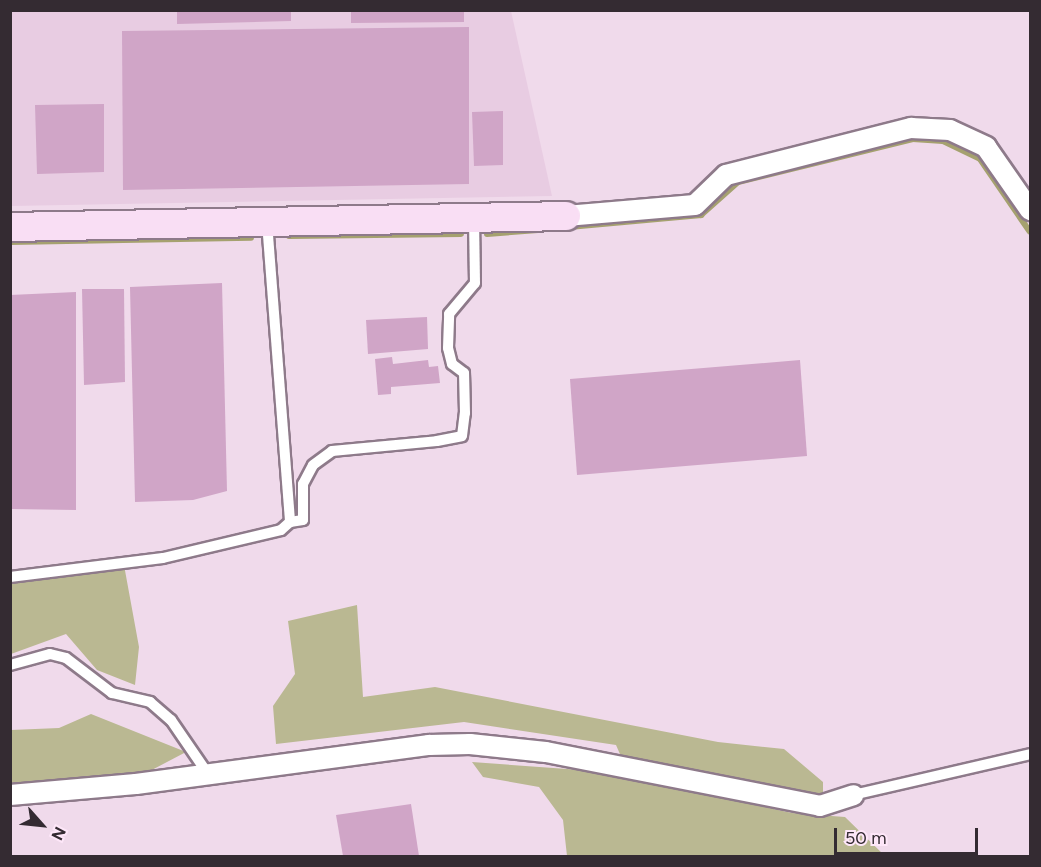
<!DOCTYPE html>
<style>
body{margin:0}
#map{position:relative;width:1041px;height:867px;overflow:hidden;background:#f0daeb;font-family:Figtree,sans-serif}
div>[style]{position:absolute}
.built>*{inset:0;background:#e8cce2}
.green>*{inset:0;background:#bab892}
.stream>*{height:6px;margin:-3px;padding:0 3px;transform-origin:3px;border-radius:3px;background:#a5a16f}
.building>*{inset:0;background:#d0a5c7}
.roads{filter:drop-shadow(2px 0 #8e7a8a) drop-shadow(-2px 0 #8e7a8a) drop-shadow(0 2px #8e7a8a) drop-shadow(0 -2px #8e7a8a)}
.lane>*{height:10px;margin:-5px;padding:0 5px;transform-origin:5px;border-radius:5px;background:#fff}
.street>*{height:20px;margin:-10px;padding:0 10px;transform-origin:10px;border-radius:10px;background:#fff}
.secondary>*{height:28px;margin:-14px;padding:0 14px;transform-origin:14px;border-radius:14px;background:#f9def4}
span{translate:-50% -50%;white-space:nowrap;text-align:center;line-height:1.15;-webkit-text-stroke:4.5px #fee7f9;paint-order:stroke}
.frame{position:absolute;inset:0;border:12px solid #342b32;pointer-events:none}
.north{position:absolute;left:12px;top:795px;width:60px;height:60px;-webkit-text-stroke:4px #fee7f9;paint-order:stroke;rotate:117deg;font-size:16px;font-weight:700;line-height:24px;text-align:center;color:#342b32}
.north::after{content:'';display:block;margin:auto;width:21px;height:27px;background:#342b32;clip-path:polygon(50% 0,100% 100%,50% 72%,0 100%)}
.scale{position:absolute;left:834px;top:828px;width:144px;height:27px;box-sizing:border-box;border:3px solid #342b32;border-top:0;padding-left:8px;font-size:18px;line-height:21px;white-space:nowrap;color:#342b32;-webkit-text-stroke:4px #fee7f9;paint-order:stroke}
</style>
<div id="map">
<div class="built">
<i style="clip-path:polygon(10px 11px,511px 11px,552px 196px,11px 206px)"></i>
</div>
<div class="green">
<i style="clip-path:polygon(124px 565px,139px 647px,135px 685px,97px 670px,66px 634px,11px 654px,11px 582px)"></i>
<i style="clip-path:polygon(357px 605px,363px 697px,435px 687px,718px 742px,784px 749px,823px 782px,823px 798px,623px 761px,616px 745px,464px 722px,276px 744px,273px 706px,295px 674px,288px 621px)"></i>
<i style="clip-path:polygon(91px 714px,186px 752px,148px 772px,11px 786px,11px 730px,59px 728px)"></i>
<i style="clip-path:polygon(472px 762px,595px 771px,792px 813px,845px 817px,885px 856px,567px 856px,563px 820px,539px 787px,483px 777px)"></i>
</div>
<div class="stream">
<i style="left:569px;top:227px;width:133px;rotate:-5.2deg"></i>
<i style="left:701px;top:215px;width:50px;rotate:-41.7deg"></i>
<i style="left:738px;top:182px;width:180px;rotate:-13.8deg"></i>
<i style="left:913px;top:139px;width:30px;rotate:4deg"></i>
<i style="left:943px;top:141px;width:41px;rotate:25.9deg"></i>
<i style="left:980px;top:159px;width:88px;rotate:55.6deg"></i>
<i style="left:487px;top:234px;width:51px;rotate:-4.5deg"></i>
<i style="left:289px;top:236px;width:172px;rotate:-0.7deg"></i>
<i style="left:10px;top:242px;width:241px;rotate:-1deg"></i>
</div>
<div class="building">
<i style="clip-path:polygon(177px 10px,291px 10px,291px 21px,177px 24px)"></i>
<i style="clip-path:polygon(351px 10px,464px 10px,464px 22px,351px 23px)"></i>
<i style="clip-path:polygon(469px 27px,469px 184px,123px 190px,122px 31px)"></i>
<i style="clip-path:polygon(104px 104px,104px 172px,37px 174px,35px 105px)"></i>
<i style="clip-path:polygon(503px 111px,503px 165px,474px 166px,472px 112px)"></i>
<i style="clip-path:polygon(222px 283px,227px 491px,193px 500px,135px 502px,130px 287px)"></i>
<i style="clip-path:polygon(82px 289px,124px 289px,125px 382px,84px 385px)"></i>
<i style="clip-path:polygon(76px 292px,76px 510px,10px 509px,10px 295px)"></i>
<i style="clip-path:polygon(427px 317px,428px 349px,368px 354px,366px 320px)"></i>
<i style="clip-path:polygon(392px 357px,393px 364px,428px 360px,429px 367px,438px 366px,440px 383px,391px 387px,391px 394px,378px 395px,375px 359px)"></i>
<i style="clip-path:polygon(800px 360px,807px 456px,577px 475px,570px 379px)"></i>
<i style="clip-path:polygon(411px 804px,419px 856px,343px 856px,336px 815px)"></i>
</div>
<div class="roads">
<div class="lane">
<i style="left:267px;top:222px;width:301px;rotate:85.6deg"></i>
<i style="left:10px;top:577px;width:154px;rotate:-7.1deg"></i>
<i style="left:163px;top:558px;width:121px;rotate:-13.3deg"></i>
<i style="left:281px;top:530px;width:12px;rotate:-42deg"></i>
<i style="left:290px;top:522px;width:13px;rotate:-9deg"></i>
<i style="left:303px;top:520px;width:36px;rotate:-90deg"></i>
<i style="left:303px;top:484px;width:21px;rotate:-62deg"></i>
<i style="left:313px;top:465px;width:24px;rotate:-36deg"></i>
<i style="left:332px;top:451px;width:105px;rotate:-5.4deg"></i>
<i style="left:437px;top:441px;width:25px;rotate:-11deg"></i>
<i style="left:462px;top:436px;width:23px;rotate:-83deg"></i>
<i style="left:465px;top:413px;width:40px;rotate:-91.4deg"></i>
<i style="left:464px;top:373px;width:15px;rotate:-143deg"></i>
<i style="left:452px;top:364px;width:16px;rotate:-104deg"></i>
<i style="left:448px;top:348px;width:34px;rotate:-88deg"></i>
<i style="left:449px;top:314px;width:40px;rotate:-50deg"></i>
<i style="left:475px;top:283px;width:65px;rotate:-90.9deg"></i>
<i style="left:10px;top:665px;width:41px;rotate:-15.4deg"></i>
<i style="left:50px;top:654px;width:16px;rotate:14deg"></i>
<i style="left:66px;top:658px;width:58px;rotate:37.3deg"></i>
<i style="left:112px;top:693px;width:39px;rotate:13deg"></i>
<i style="left:150px;top:702px;width:28px;rotate:41deg"></i>
<i style="left:171px;top:720px;width:65px;rotate:55.6deg"></i>
<i style="left:853px;top:795px;width:182px;rotate:-13deg"></i>
</div>
<div class="street">
<i style="left:566px;top:216px;width:129px;rotate:-4.9deg"></i>
<i style="left:695px;top:205px;width:43px;rotate:-44.1deg"></i>
<i style="left:726px;top:175px;width:191px;rotate:-14.3deg"></i>
<i style="left:911px;top:128px;width:39px;rotate:3deg"></i>
<i style="left:950px;top:130px;width:40px;rotate:25deg"></i>
<i style="left:986px;top:147px;width:77px;rotate:55.1deg"></i>
<i style="left:10px;top:795px;width:126px;rotate:-5deg"></i>
<i style="left:136px;top:784px;width:296px;rotate:-7.6deg"></i>
<i style="left:429px;top:745px;width:41px;rotate:-1.4deg"></i>
<i style="left:470px;top:744px;width:76px;rotate:6deg"></i>
<i style="left:546px;top:752px;width:279px;rotate:11.1deg"></i>
<i style="left:820px;top:806px;width:35px;rotate:-18deg"></i>
</div>
<div class="secondary">
<i style="left:10px;top:227px;width:556px;rotate:-1.13deg"></i>
</div>
</div>
<div class="frame"></div>
<div class="north">N</div>
<div class="scale">50 m</div>
</div>
